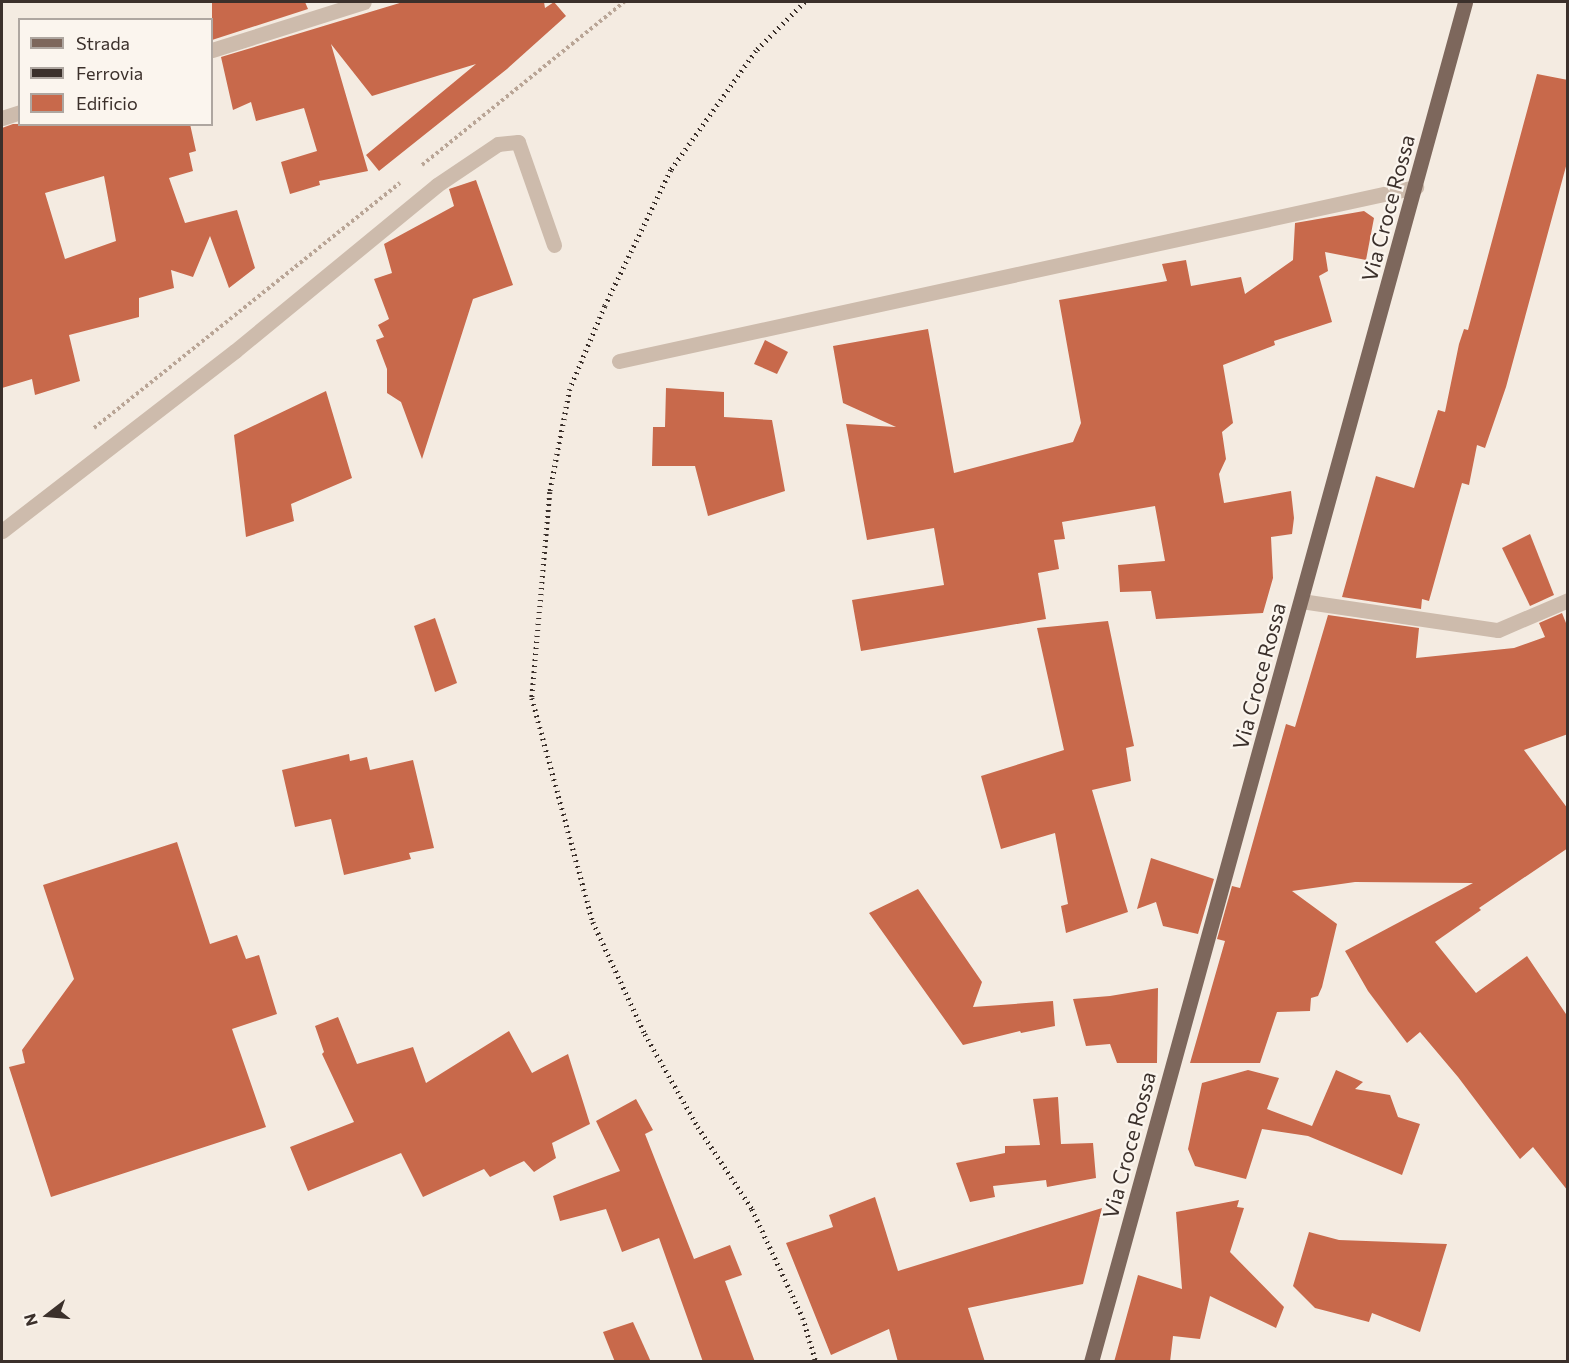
<!DOCTYPE html>
<style>
body{margin:0}
#map{position:relative;width:1569px;height:1363px;overflow:hidden;background:#f4ebe1;font-family:Commissioner,sans-serif}
div>[style]{position:absolute}
.building>*{inset:0;background:#c8694b}
.path>*{height:4px;margin-top:-2px;transform-origin:0;background:repeating-linear-gradient(90deg,#b9a596 0 3px,transparent 0 6px)}
.minor>*{height:15px;margin:-7.5px;padding:0 7.5px;transform-origin:7.5px;border-radius:7.5px;background:#cdbbac}
.major>*{height:15px;margin:-7.5px;padding:0 7.5px;transform-origin:7.5px;border-radius:7.5px;background:#7d675c}
.rail>*{height:4.5px;margin-top:-2.25px;transform-origin:0;background:repeating-linear-gradient(90deg,#3b302b 0 1.5px,transparent 0 6px)}
span{translate:-50% -50%;white-space:nowrap;text-align:center;line-height:1.15;-webkit-text-stroke:4.5px #fbf5ee;paint-order:stroke}
.street-label{font-size:21px;color:#3b302b}
.frame{position:absolute;inset:0;border:3px solid #3b302b;pointer-events:none}
.legend{position:absolute;left:18px;top:18px;width:195px;height:108px;box-sizing:border-box;background:#fbf5ee;border:2px solid #aea6a0;margin:0;padding:8px 10px;list-style:none;font-size:18px;color:#3b302b}
.legend li{display:flex;align-items:center;gap:12px;height:30px}
.legend b{width:30px;border:2px solid #aea6a0}
.north{position:absolute;left:18px;top:1285px;width:60px;height:60px;-webkit-text-stroke:4px #fbf5ee;paint-order:stroke;rotate:254deg;font-size:16px;font-weight:700;line-height:24px;text-align:center;color:#3b302b}
.north::after{content:'';display:block;margin:auto;width:21px;height:27px;background:#3b302b;clip-path:polygon(50% 0,100% 100%,50% 72%,0 100%)}
</style>
<div id="map">
<div class="building">
<i style="clip-path:polygon(212px 2px,305px 2px,308px 9px,212px 40px)"></i>
<i style="clip-path:polygon(403px 2px,544px 2px,545px 8px,554px 2px,566px 16px,507px 69px,379px 171px,366px 155px,476px 64px,372px 96px,331px 44px,368px 171px,319px 181px,320px 185px,290px 194px,281px 162px,317px 151px,304px 108px,256px 121px,251px 102px,233px 110px,221px 57px)"></i>
<i style="clip-path:polygon(1537px 74px,1568px 80px,1568px 159px,1506px 387px,1485px 448px,1477px 445px,1469px 485px,1462px 483px,1429px 601px,1422px 599px,1421px 609px,1342px 597px,1376px 476px,1414px 488px,1438px 410px,1445px 412px,1459px 344px,1464px 329px,1468px 330px)"></i>
<i style="clip-path:polygon(evenodd,13px 124px,190px 124px,196px 151px,189px 153px,193px 171px,169px 178px,185px 223px,237px 210px,255px 268px,229px 288px,210px 236px,193px 277px,171px 270px,174px 288px,139px 298px,139px 317px,69px 335px,80px 381px,35px 395px,32px 379px,2px 388px,2px 128px,13px 124px,104px 176px,116px 241px,65px 259px,45px 193px,104px 176px)"></i>
<i style="clip-path:polygon(476px 180px,513px 285px,473px 299px,422px 459px,401px 402px,387px 393px,387px 369px,376px 340px,384px 337px,378px 325px,389px 319px,374px 279px,392px 273px,384px 244px,454px 206px,449px 189px)"></i>
<i style="clip-path:polygon(1364px 211px,1374px 218px,1366px 260px,1325px 252px,1328px 271px,1319px 276px,1332px 322px,1274px 341px,1275px 345px,1223px 365px,1233px 423px,1222px 432px,1226px 459px,1219px 474px,1224px 503px,1291px 491px,1294px 518px,1292px 534px,1271px 537px,1273px 578px,1263px 613px,1156px 619px,1151px 591px,1120px 592px,1118px 565px,1165px 561px,1155px 506px,1062px 522px,1065px 539px,1054px 540px,1059px 569px,1038px 573px,1046px 619px,861px 651px,852px 600px,944px 585px,934px 528px,867px 540px,846px 424px,896px 427px,843px 403px,833px 346px,928px 329px,954px 473px,1073px 442px,1081px 423px,1059px 300px,1167px 281px,1162px 264px,1186px 260px,1191px 286px,1241px 277px,1245px 294px,1293px 260px,1295px 223px)"></i>
<i style="clip-path:polygon(765px 340px,788px 352px,777px 374px,754px 364px)"></i>
<i style="clip-path:polygon(666px 388px,724px 392px,724px 417px,772px 420px,785px 491px,708px 516px,695px 466px,652px 466px,653px 427px,665px 427px)"></i>
<i style="clip-path:polygon(326px 391px,352px 478px,291px 504px,294px 521px,246px 537px,234px 435px)"></i>
<i style="clip-path:polygon(1530px 534px,1554px 595px,1530px 606px,1502px 548px)"></i>
<i style="clip-path:polygon(1562px 613px,1568px 628px,1568px 734px,1524px 750px,1568px 809px,1568px 848px,1479px 908px,1481px 910px,1435px 942px,1476px 993px,1527px 956px,1568px 1017px,1568px 1191px,1533px 1147px,1520px 1159px,1458px 1077px,1420px 1032px,1407px 1043px,1368px 991px,1345px 951px,1473px 883px,1355px 882px,1292px 891px,1337px 924px,1322px 987px,1318px 996px,1311px 998px,1310px 1011px,1277px 1012px,1260px 1063px,1190px 1063px,1225px 941px,1217px 939px,1232px 886px,1240px 888px,1286px 724px,1295px 727px,1328px 615px,1419px 628px,1416px 658px,1514px 648px,1545px 637px,1539px 623px)"></i>
<i style="clip-path:polygon(435px 618px,457px 683px,435px 692px,414px 626px)"></i>
<i style="clip-path:polygon(1108px 621px,1134px 746px,1126px 748px,1131px 781px,1092px 790px,1128px 912px,1066px 933px,1061px 906px,1068px 904px,1055px 833px,1001px 849px,981px 776px,1064px 750px,1037px 628px)"></i>
<i style="clip-path:polygon(349px 754px,350px 761px,367px 757px,370px 770px,413px 760px,434px 848px,409px 853px,411px 859px,344px 875px,331px 819px,295px 827px,282px 770px)"></i>
<i style="clip-path:polygon(177px 842px,210px 944px,237px 935px,246px 959px,259px 955px,277px 1014px,232px 1029px,266px 1127px,51px 1197px,9px 1067px,25px 1063px,22px 1050px,74px 979px,43px 885px)"></i>
<i style="clip-path:polygon(1151px 858px,1214px 879px,1198px 934px,1163px 926px,1156px 902px,1137px 909px)"></i>
<i style="clip-path:polygon(918px 889px,982px 982px,973px 1007px,1053px 1001px,1055px 1026px,1021px 1033px,1020px 1031px,963px 1045px,869px 913px)"></i>
<i style="clip-path:polygon(1158px 988px,1157px 1063px,1117px 1063px,1110px 1044px,1086px 1046px,1073px 999px,1110px 996px)"></i>
<i style="clip-path:polygon(338px 1017px,357px 1064px,413px 1047px,426px 1083px,509px 1031px,532px 1073px,568px 1054px,590px 1124px,552px 1143px,556px 1158px,534px 1172px,524px 1161px,490px 1177px,484px 1169px,423px 1197px,401px 1153px,308px 1191px,290px 1147px,354px 1122px,322px 1054px,324px 1052px,315px 1026px)"></i>
<i style="clip-path:polygon(1248px 1070px,1279px 1078px,1267px 1109px,1312px 1126px,1336px 1070px,1363px 1082px,1355px 1089px,1390px 1095px,1398px 1117px,1420px 1124px,1402px 1175px,1308px 1136px,1262px 1129px,1246px 1179px,1195px 1166px,1188px 1149px,1202px 1083px)"></i>
<i style="clip-path:polygon(1058px 1097px,1061px 1144px,1093px 1143px,1096px 1178px,1047px 1187px,1046px 1180px,993px 1186px,995px 1197px,970px 1202px,956px 1163px,1005px 1153px,1005px 1146px,1040px 1145px,1033px 1099px)"></i>
<i style="clip-path:polygon(636px 1099px,653px 1130px,645px 1134px,694px 1259px,730px 1245px,742px 1275px,725px 1281px,755px 1362px,703px 1362px,659px 1238px,622px 1252px,606px 1209px,560px 1221px,553px 1196px,620px 1171px,596px 1121px)"></i>
<i style="clip-path:polygon(875px 1197px,898px 1271px,1102px 1208px,1083px 1284px,968px 1308px,985px 1362px,898px 1362px,889px 1329px,831px 1355px,786px 1243px,833px 1227px,829px 1215px)"></i>
<i style="clip-path:polygon(1239px 1200px,1237px 1207px,1244px 1208px,1230px 1252px,1284px 1307px,1276px 1328px,1210px 1296px,1200px 1339px,1173px 1336px,1170px 1362px,1114px 1362px,1138px 1275px,1182px 1289px,1176px 1212px)"></i>
<i style="clip-path:polygon(1309px 1232px,1339px 1240px,1447px 1244px,1420px 1332px,1372px 1313px,1369px 1322px,1315px 1308px,1293px 1286px)"></i>
<i style="clip-path:polygon(633px 1322px,651px 1362px,615px 1362px,603px 1332px)"></i>
</div>
<div class="path">
<i style="left:422px;top:165px;width:260px;rotate:-38.9deg"></i>
<i style="left:94px;top:428px;width:392px;rotate:-38.7deg"></i>
</div>
<div class="minor">
<i style="left:212px;top:50px;width:159px;rotate:-17.5deg"></i>
<i style="left:2px;top:118px;width:19px;rotate:-18deg"></i>
<i style="left:619px;top:361px;width:816px;rotate:-12.32deg"></i>
<i style="left:2px;top:531px;width:294px;rotate:-37.7deg"></i>
<i style="left:235px;top:351px;width:261px;rotate:-39.4deg"></i>
<i style="left:437px;top:185px;width:73px;rotate:-33.9deg"></i>
<i style="left:498px;top:144px;width:20px;rotate:-6deg"></i>
<i style="left:518px;top:142px;width:109px;rotate:70.7deg"></i>
<i style="left:1301px;top:601px;width:199px;rotate:8.4deg"></i>
<i style="left:1498px;top:630px;width:76px;rotate:-23.2deg"></i>
</div>
<div class="major">
<i style="left:1091px;top:1362px;width:1410px;rotate:-74.62deg"></i>
</div>
<div class="rail">
<i style="left:805px;top:2px;width:69px;rotate:135deg"></i>
<i style="left:756px;top:51px;width:146px;rotate:125.5deg"></i>
<i style="left:671px;top:170px;width:151px;rotate:115.9deg"></i>
<i style="left:605px;top:306px;width:90px;rotate:112.9deg"></i>
<i style="left:570px;top:389px;width:105px;rotate:101deg"></i>
<i style="left:550px;top:492px;width:207px;rotate:95deg"></i>
<i style="left:532px;top:698px;width:232px;rotate:74.8deg"></i>
<i style="left:593px;top:922px;width:123px;rotate:65.1deg"></i>
<i style="left:645px;top:1034px;width:107px;rotate:60.3deg"></i>
<i style="left:698px;top:1127px;width:98px;rotate:56.6deg"></i>
<i style="left:752px;top:1209px;width:120px;rotate:64.9deg"></i>
<i style="left:803px;top:1318px;width:46px;rotate:73.5deg"></i>
</div>
<div class="street-label">
<span style="left:1388px;top:208px;rotate:-75deg">Via Croce Rossa</span>
<span style="left:1259px;top:676px;rotate:-75deg">Via Croce Rossa</span>
<span style="left:1129px;top:1145px;rotate:-75deg">Via Croce Rossa</span>
</div>
<div class="frame"></div>
<ul class="legend">
<li><b style="height:8px;background:#7d675c"></b>Strada</li>
<li><b style="height:8px;background:#3b302b"></b>Ferrovia</li>
<li><b style="height:16px;background:#c8694b"></b>Edificio</li>
</ul>
<div class="north">N</div>
</div>
